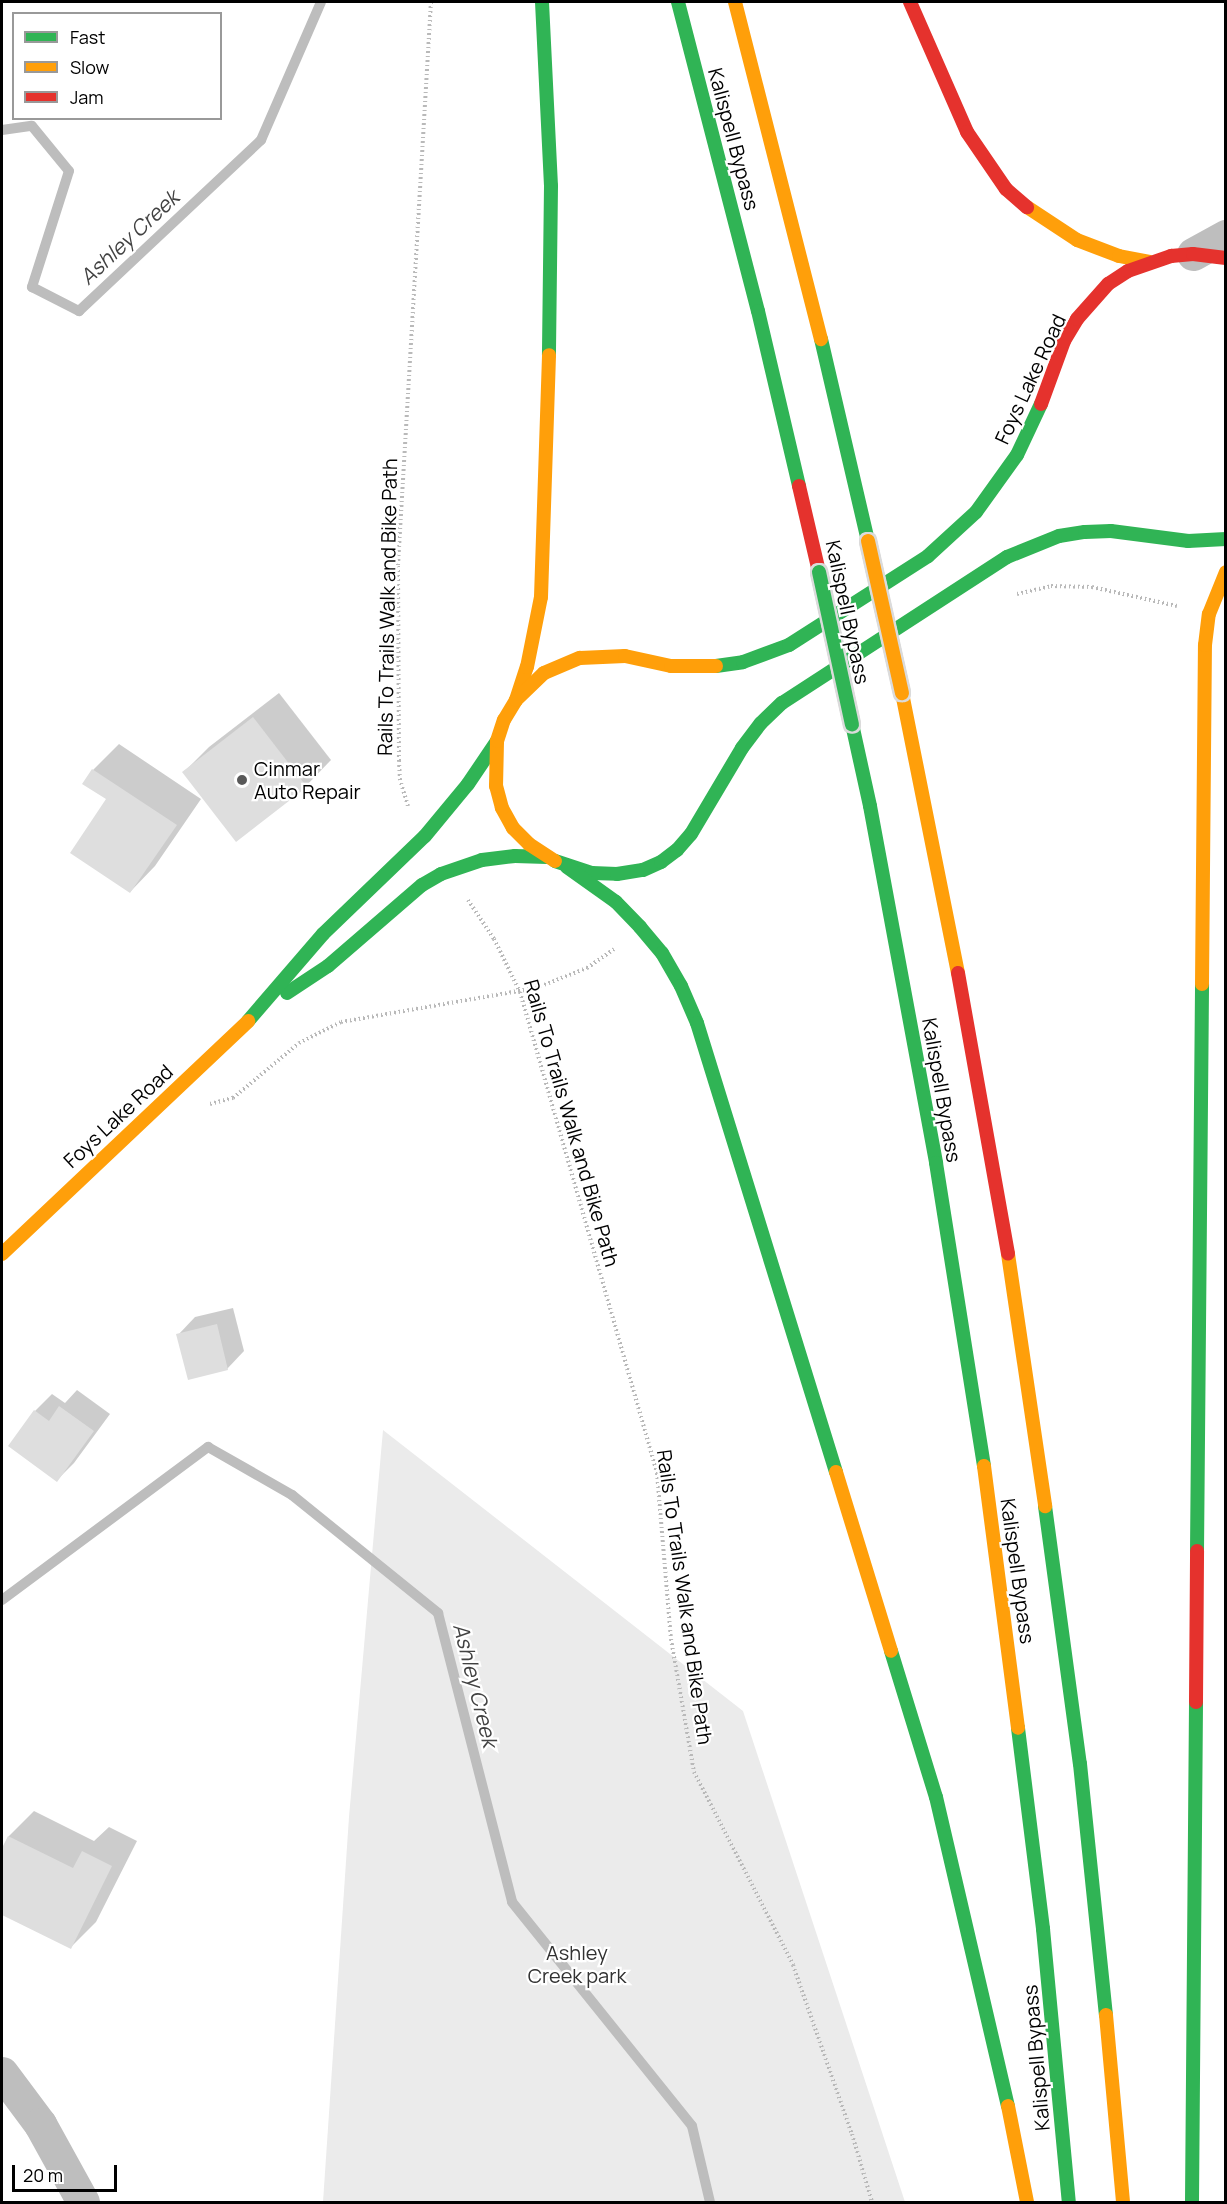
<!DOCTYPE html>
<style>
body{margin:0}
#map{position:relative;width:1227px;height:2204px;overflow:hidden;background:#fff;font-family:Manrope,sans-serif}
div>[style]{position:absolute}
.green>*{inset:0;background:#ebebeb}
.shadow>*{inset:0;background:#0003}
.stream>*{height:10px;margin:-5px;padding:0 5px;transform-origin:5px;border-radius:5px;background:#bdbdbd}
.building>*{inset:0;background:#dedede}
.path>*{height:4px;margin-top:-2px;transform-origin:0;background:repeating-linear-gradient(90deg,#b9b9b9 0 1.5px,transparent 0 4.5px)}
.street>*{height:33px;margin:-16.5px;padding:0 16.5px;transform-origin:16.5px;border-radius:16.5px;background:#bebebe}
.fast>*{height:14px;margin:-7px;padding:0 7px;transform-origin:7px;border-radius:7px;background:#30b455}
.slow>*{height:14px;margin:-7px;padding:0 7px;transform-origin:7px;border-radius:7px;background:#ff9f0a}
.jam>*{height:14px;margin:-7px;padding:0 7px;transform-origin:7px;border-radius:7px;background:#e5322d}
.bridges{filter:drop-shadow(2px 0 #dbdbdb) drop-shadow(-2px 0 #dbdbdb) drop-shadow(0 2px #dbdbdb) drop-shadow(0 -2px #dbdbdb)}
.fast-bridge>*{height:14px;margin:-7px;padding:0 7px;transform-origin:7px;border-radius:7px;background:#30b455}
.slow-bridge>*{height:14px;margin:-7px;padding:0 7px;transform-origin:7px;border-radius:7px;background:#ff9f0a}
.dots>*{width:16px;height:16px;translate:-50% -50%;box-sizing:border-box;border:3px solid #fff;border-radius:50%}
span{translate:-50% -50%;white-space:nowrap;text-align:center;line-height:1.15;-webkit-text-stroke:4.5px #fff;paint-order:stroke}
.street-label{font-size:20px;color:#000}
.poi-label{font-size:20px;color:#000}
.left{translate:0 -50%;text-align:left}
.park-label{font-size:20px;color:#313131}
.water-label{font-size:21px;color:#424242;font-style:italic}
.frame{position:absolute;inset:0;border:3px solid #000;pointer-events:none}
.legend{position:absolute;left:12px;top:12px;width:210px;height:108px;box-sizing:border-box;background:#fff;border:2px solid #999;margin:0;padding:8px 10px;list-style:none;font-size:18px;color:#000}
.legend li{display:flex;align-items:center;gap:12px;height:30px}
.legend b{width:30px;border:2px solid #999}
.scale{position:absolute;left:12px;top:2165px;width:105px;height:27px;box-sizing:border-box;border:3px solid #000;border-top:0;padding-left:8px;font-size:18px;line-height:21px;white-space:nowrap;color:#000;-webkit-text-stroke:4px #fff;paint-order:stroke}
</style>
<div id="map">
<div class="green">
<i style="clip-path:polygon(383px 1430px,743px 1711px,905px 2202px,323px 2202px,349px 1817px)"></i>
</div>
<div class="shadow">
<i style="clip-path:polygon(279px 693px,331px 760px,306px 786px,236px 840px,184px 772px,209px 747px)"></i>
<i style="clip-path:polygon(119px 744px,201px 799px,155px 866px,130px 892px,108px 799px,84px 783px,93px 770px)"></i>
<i style="clip-path:polygon(233px 1308px,244px 1351px,227px 1369px,178px 1335px,195px 1317px)"></i>
<i style="clip-path:polygon(77px 1390px,110px 1414px,74px 1463px,57px 1480px,35px 1411px,52px 1394px,65px 1403px)"></i>
<i style="clip-path:polygon(34px 1811px,94px 1841px,109px 1827px,137px 1841px,96px 1922px,71px 1947px,2px 1913px,2px 1852px,9px 1836px)"></i>
</div>
<div class="stream">
<i style="left:2px;top:130px;width:30px;rotate:-8deg"></i>
<i style="left:32px;top:126px;width:58px;rotate:50.6deg"></i>
<i style="left:69px;top:171px;width:122px;rotate:107.7deg"></i>
<i style="left:32px;top:287px;width:53px;rotate:27.1deg"></i>
<i style="left:79px;top:311px;width:250px;rotate:-43.2deg"></i>
<i style="left:261px;top:140px;width:150px;rotate:-66.5deg"></i>
<i style="left:2px;top:1600px;width:257px;rotate:-36.6deg"></i>
<i style="left:208px;top:1447px;width:97px;rotate:29.7deg"></i>
<i style="left:292px;top:1495px;width:188px;rotate:38.9deg"></i>
<i style="left:438px;top:1613px;width:298px;rotate:75.6deg"></i>
<i style="left:512px;top:1902px;width:287px;rotate:51.2deg"></i>
<i style="left:692px;top:2126px;width:78px;rotate:76.7deg"></i>
</div>
<div class="building">
<i style="clip-path:polygon(253px 717px,307px 787px,236px 842px,182px 772px)"></i>
<i style="clip-path:polygon(92px 769px,177px 825px,130px 893px,70px 853px,106px 799px,82px 784px)"></i>
<i style="clip-path:polygon(217px 1324px,228px 1370px,188px 1380px,176px 1334px)"></i>
<i style="clip-path:polygon(59px 1406px,94px 1431px,57px 1482px,8px 1446px,34px 1410px,49px 1421px)"></i>
<i style="clip-path:polygon(8px 1836px,73px 1868px,82px 1851px,112px 1866px,71px 1949px,2px 1915px,2px 1848px)"></i>
</div>
<div class="path">
<i style="left:1017px;top:594px;width:35px;rotate:-13deg"></i>
<i style="left:1051px;top:586px;width:41px;rotate:1.4deg"></i>
<i style="left:1092px;top:587px;width:87px;rotate:12.6deg"></i>
<i style="left:408px;top:806px;width:27px;rotate:-107deg"></i>
<i style="left:400px;top:780px;width:19px;rotate:-93deg"></i>
<i style="left:399px;top:761px;width:196px;rotate:-90.3deg"></i>
<i style="left:398px;top:565px;width:564px;rotate:-86.65deg"></i>
<i style="left:468px;top:900px;width:47px;rotate:56.3deg"></i>
<i style="left:494px;top:939px;width:59px;rotate:63.9deg"></i>
<i style="left:520px;top:992px;width:500px;rotate:74.1deg"></i>
<i style="left:657px;top:1473px;width:167px;rotate:85.2deg"></i>
<i style="left:671px;top:1639px;width:135px;rotate:80.2deg"></i>
<i style="left:694px;top:1772px;width:217px;rotate:62.8deg"></i>
<i style="left:793px;top:1965px;width:179px;rotate:70.8deg"></i>
<i style="left:852px;top:2134px;width:71px;rotate:73.6deg"></i>
<i style="left:210px;top:1104px;width:24px;rotate:-15deg"></i>
<i style="left:233px;top:1098px;width:86px;rotate:-39.8deg"></i>
<i style="left:299px;top:1043px;width:47px;rotate:-26.6deg"></i>
<i style="left:341px;top:1022px;width:198px;rotate:-9.9deg"></i>
<i style="left:536px;top:988px;width:55px;rotate:-21.4deg"></i>
<i style="left:587px;top:968px;width:33px;rotate:-35deg"></i>
</div>
<div class="street">
<i style="left:1193px;top:254px;width:38px;rotate:-29deg"></i>
<i style="left:2px;top:2073px;width:64px;rotate:53.3deg"></i>
<i style="left:40px;top:2124px;width:89px;rotate:61.1deg"></i>
</div>
<div class="fast">
<i style="left:542px;top:2px;width:184px;rotate:87.2deg"></i>
<i style="left:551px;top:186px;width:169px;rotate:90.7deg"></i>
<i style="left:678px;top:2px;width:319px;rotate:75.5deg"></i>
<i style="left:758px;top:311px;width:180px;rotate:76.8deg"></i>
<i style="left:821px;top:339px;width:207px;rotate:76.9deg"></i>
<i style="left:716px;top:666px;width:27px;rotate:-8deg"></i>
<i style="left:743px;top:662px;width:49px;rotate:-20.3deg"></i>
<i style="left:789px;top:645px;width:165px;rotate:-32.6deg"></i>
<i style="left:928px;top:556px;width:65px;rotate:-42.5deg"></i>
<i style="left:976px;top:512px;width:70px;rotate:-54.3deg"></i>
<i style="left:1017px;top:455px;width:56px;rotate:-64.8deg"></i>
<i style="left:852px;top:724px;width:84px;rotate:77.6deg"></i>
<i style="left:870px;top:806px;width:363px;rotate:79.5deg"></i>
<i style="left:936px;top:1163px;width:307px;rotate:81deg"></i>
<i style="left:555px;top:861px;width:39px;rotate:18deg"></i>
<i style="left:592px;top:873px;width:25px;rotate:2deg"></i>
<i style="left:617px;top:874px;width:26px;rotate:-9deg"></i>
<i style="left:643px;top:870px;width:20px;rotate:-24deg"></i>
<i style="left:661px;top:862px;width:20px;rotate:-37deg"></i>
<i style="left:677px;top:850px;width:21px;rotate:-49deg"></i>
<i style="left:691px;top:834px;width:100px;rotate:-59.3deg"></i>
<i style="left:742px;top:748px;width:31px;rotate:-53deg"></i>
<i style="left:761px;top:723px;width:29px;rotate:-44deg"></i>
<i style="left:782px;top:703px;width:268px;rotate:-33deg"></i>
<i style="left:1007px;top:557px;width:56px;rotate:-22deg"></i>
<i style="left:1059px;top:536px;width:26px;rotate:-9deg"></i>
<i style="left:1085px;top:532px;width:26px;rotate:-2deg"></i>
<i style="left:1111px;top:531px;width:78px;rotate:7.4deg"></i>
<i style="left:1188px;top:541px;width:38px;rotate:-3deg"></i>
<i style="left:567px;top:867px;width:60px;rotate:35.5deg"></i>
<i style="left:616px;top:902px;width:35px;rotate:46deg"></i>
<i style="left:640px;top:927px;width:34px;rotate:50deg"></i>
<i style="left:662px;top:953px;width:38px;rotate:60deg"></i>
<i style="left:681px;top:986px;width:40px;rotate:66.6deg"></i>
<i style="left:697px;top:1023px;width:470px;rotate:72.8deg"></i>
<i style="left:287px;top:993px;width:49px;rotate:-33.4deg"></i>
<i style="left:328px;top:966px;width:124px;rotate:-40.8deg"></i>
<i style="left:422px;top:885px;width:22px;rotate:-30deg"></i>
<i style="left:441px;top:874px;width:43px;rotate:-18.9deg"></i>
<i style="left:482px;top:860px;width:33px;rotate:-7deg"></i>
<i style="left:515px;top:856px;width:32px;rotate:2deg"></i>
<i style="left:248px;top:1021px;width:115px;rotate:-49.2deg"></i>
<i style="left:323px;top:934px;width:141px;rotate:-43.9deg"></i>
<i style="left:425px;top:836px;width:67px;rotate:-50.4deg"></i>
<i style="left:468px;top:784px;width:52px;rotate:-56deg"></i>
<i style="left:1045px;top:1506px;width:260px;rotate:82.3deg"></i>
<i style="left:1080px;top:1764px;width:252px;rotate:84.1deg"></i>
<i style="left:1197px;top:1551px;width:567px;rotate:-89.49deg"></i>
<i style="left:891px;top:1651px;width:153px;rotate:72.9deg"></i>
<i style="left:936px;top:1797px;width:317px;rotate:76.9deg"></i>
<i style="left:1018px;top:1728px;width:203px;rotate:82.9deg"></i>
<i style="left:1043px;top:1929px;width:274px;rotate:84.6deg"></i>
<i style="left:1192px;top:2202px;width:500px;rotate:-89.54deg"></i>
</div>
<div class="slow">
<i style="left:735px;top:2px;width:348px;rotate:75.7deg"></i>
<i style="left:1027px;top:207px;width:60px;rotate:33.4deg"></i>
<i style="left:1077px;top:240px;width:45px;rotate:20.9deg"></i>
<i style="left:1119px;top:256px;width:31px;rotate:11deg"></i>
<i style="left:902px;top:693px;width:286px;rotate:78.7deg"></i>
<i style="left:516px;top:700px;width:35px;rotate:-72deg"></i>
<i style="left:527px;top:667px;width:71px;rotate:-78.7deg"></i>
<i style="left:541px;top:597px;width:242px;rotate:-88.1deg"></i>
<i style="left:555px;top:861px;width:31px;rotate:-147deg"></i>
<i style="left:529px;top:844px;width:23px;rotate:-135deg"></i>
<i style="left:513px;top:828px;width:23px;rotate:-119deg"></i>
<i style="left:502px;top:808px;width:23px;rotate:-105deg"></i>
<i style="left:496px;top:786px;width:45px;rotate:-88.7deg"></i>
<i style="left:497px;top:741px;width:22px;rotate:-72deg"></i>
<i style="left:504px;top:720px;width:23px;rotate:-59deg"></i>
<i style="left:516px;top:700px;width:39px;rotate:-44deg"></i>
<i style="left:544px;top:673px;width:39px;rotate:-23deg"></i>
<i style="left:580px;top:658px;width:45px;rotate:-2.5deg"></i>
<i style="left:625px;top:656px;width:47px;rotate:12.3deg"></i>
<i style="left:671px;top:666px;width:45px"></i>
<i style="left:1202px;top:984px;width:339px;rotate:-89.5deg"></i>
<i style="left:1205px;top:645px;width:31px;rotate:-83deg"></i>
<i style="left:1209px;top:614px;width:45px;rotate:-68deg"></i>
<i style="left:2px;top:1254px;width:339px;rotate:-43.4deg"></i>
<i style="left:1008px;top:1254px;width:255px;rotate:81.6deg"></i>
<i style="left:984px;top:1466px;width:264px;rotate:82.6deg"></i>
<i style="left:836px;top:1472px;width:187px;rotate:72.9deg"></i>
<i style="left:1106px;top:2015px;width:188px;rotate:84.8deg"></i>
<i style="left:1008px;top:2106px;width:98px;rotate:78.8deg"></i>
</div>
<div class="jam">
<i style="left:910px;top:2px;width:142px;rotate:66.3deg"></i>
<i style="left:967px;top:132px;width:69px;rotate:55.6deg"></i>
<i style="left:1006px;top:189px;width:28px;rotate:41deg"></i>
<i style="left:1041px;top:404px;width:67px;rotate:-69.9deg"></i>
<i style="left:1064px;top:341px;width:26px;rotate:-59deg"></i>
<i style="left:1077px;top:319px;width:47px;rotate:-48.5deg"></i>
<i style="left:1108px;top:284px;width:24px;rotate:-33deg"></i>
<i style="left:1128px;top:271px;width:46px;rotate:-19.2deg"></i>
<i style="left:1171px;top:256px;width:22px;rotate:-5deg"></i>
<i style="left:1193px;top:254px;width:33px;rotate:7deg"></i>
<i style="left:799px;top:486px;width:88px;rotate:76.9deg"></i>
<i style="left:958px;top:973px;width:285px;rotate:79.9deg"></i>
<i style="left:1196px;top:1702px;width:151px;rotate:-89.6deg"></i>
</div>
<div class="bridges">
<div class="fast-bridge">
<i style="left:819px;top:572px;width:156px;rotate:77.8deg"></i>
</div>
<div class="slow-bridge">
<i style="left:868px;top:541px;width:156px;rotate:77.4deg"></i>
</div>
</div>
<div class="dots">
<i style="left:242px;top:780px;background:#595959"></i>
</div>
<div class="street-label">
<span style="left:734px;top:139px;rotate:75deg">Kalispell Bypass</span>
<span style="left:1030px;top:379px;rotate:-65deg">Foys Lake Road</span>
<span style="left:387px;top:607px;rotate:-89deg">Rails To Trails Walk and Bike Path</span>
<span style="left:848px;top:612px;rotate:78deg">Kalispell Bypass</span>
<span style="left:942px;top:1090px;rotate:80deg">Kalispell Bypass</span>
<span style="left:118px;top:1116px;rotate:-43deg">Foys Lake Road</span>
<span style="left:572px;top:1123px;rotate:74deg">Rails To Trails Walk and Bike Path</span>
<span style="left:1018px;top:1571px;rotate:82deg">Kalispell Bypass</span>
<span style="left:685px;top:1597px;rotate:82deg">Rails To Trails Walk and Bike Path</span>
<span style="left:1036px;top:2058px;rotate:-95deg">Kalispell Bypass</span>
</div>
<div class="poi-label">
<span class="left" style="left:254px;top:780px">Cinmar<br>Auto Repair</span>
</div>
<div class="park-label">
<span style="left:577px;top:1964px">Ashley<br>Creek park</span>
</div>
<div class="water-label">
<span style="left:129px;top:237px;rotate:-43deg">Ashley Creek</span>
<span style="left:476px;top:1685px;rotate:76deg">Ashley Creek</span>
</div>
<div class="frame"></div>
<ul class="legend">
<li><b style="height:8px;background:#30b455"></b>Fast</li>
<li><b style="height:8px;background:#ff9f0a"></b>Slow</li>
<li><b style="height:8px;background:#e5322d"></b>Jam</li>
</ul>
<div class="scale">20 m</div>
</div>
